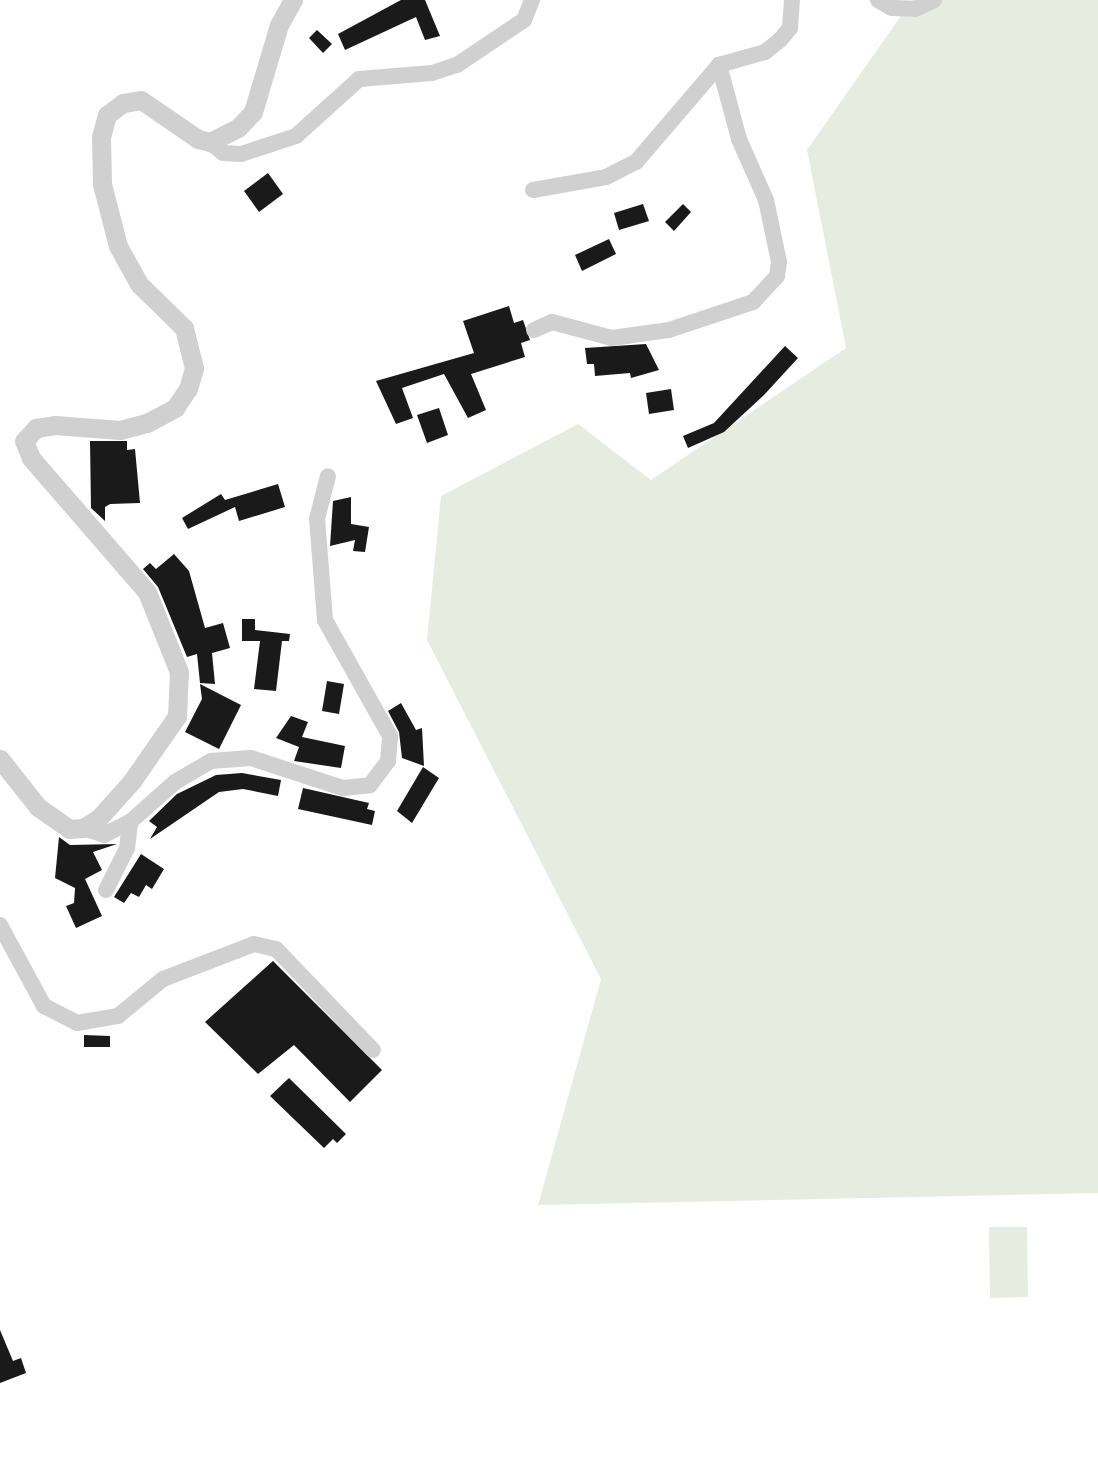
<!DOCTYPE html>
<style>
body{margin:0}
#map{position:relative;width:1098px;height:1459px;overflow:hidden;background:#fff;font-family:Inter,sans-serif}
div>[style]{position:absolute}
.green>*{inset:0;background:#e6ecdf}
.building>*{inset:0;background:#1a1a1a}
.minor>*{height:16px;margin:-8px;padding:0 8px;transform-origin:8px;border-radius:8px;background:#d0d0d0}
.tertiary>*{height:19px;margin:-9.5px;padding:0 9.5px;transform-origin:9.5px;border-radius:9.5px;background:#d0d0d0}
span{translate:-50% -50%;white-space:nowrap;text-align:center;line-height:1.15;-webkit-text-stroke:7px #fff;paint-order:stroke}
</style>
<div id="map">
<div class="green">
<i style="clip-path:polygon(912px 0,1098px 0,1098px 1193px,538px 1205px,601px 979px,427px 640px,441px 496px,578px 424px,651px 480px,846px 348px,807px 150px)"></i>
<i style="clip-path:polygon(989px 1227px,1027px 1227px,1028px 1297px,990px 1298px)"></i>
</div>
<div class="building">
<i style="clip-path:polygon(401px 0,425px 0,440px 36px,425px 40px,416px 17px,345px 50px,338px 34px)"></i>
<i style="clip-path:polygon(317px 30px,332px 44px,323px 53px,309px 38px)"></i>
<i style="clip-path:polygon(268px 173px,283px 194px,259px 212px,244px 191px)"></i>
<i style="clip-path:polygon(643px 204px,649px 221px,619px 230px,614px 213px)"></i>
<i style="clip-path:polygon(683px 204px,691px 212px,674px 231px,665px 222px)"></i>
<i style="clip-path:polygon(609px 239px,616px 254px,582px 271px,575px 255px)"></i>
<i style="clip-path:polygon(509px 306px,514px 323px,523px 320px,530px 340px,521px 343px,525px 357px,471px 374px,486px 410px,468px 418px,444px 374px,402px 388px,413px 418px,396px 424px,376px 381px,474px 353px,463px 321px)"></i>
<i style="clip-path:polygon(646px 344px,659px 370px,631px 378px,630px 373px,595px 376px,594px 364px,587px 364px,585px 348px)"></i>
<i style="clip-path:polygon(785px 346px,798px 358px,764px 395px,724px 432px,688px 448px,683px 436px,714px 423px)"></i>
<i style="clip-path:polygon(671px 389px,674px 410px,649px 414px,646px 393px)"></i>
<i style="clip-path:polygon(439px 408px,448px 435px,427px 443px,417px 415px)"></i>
<i style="clip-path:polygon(90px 441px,127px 441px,127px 450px,135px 449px,140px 503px,110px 504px,105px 507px,105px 521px,91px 508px)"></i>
<i style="clip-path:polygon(278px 484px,285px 507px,239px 521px,235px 507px,188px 529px,182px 518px,221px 494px,225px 500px)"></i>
<i style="clip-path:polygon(351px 497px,351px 524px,369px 527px,365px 552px,353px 551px,355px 540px,330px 546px,333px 501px)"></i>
<i style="clip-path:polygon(174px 554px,189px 571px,205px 628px,223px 623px,230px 648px,212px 653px,215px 684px,200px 683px,197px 654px,187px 657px,158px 587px,143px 569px,150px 563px,156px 569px)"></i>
<i style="clip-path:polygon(242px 619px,255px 619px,255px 630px,290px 634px,289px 641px,282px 641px,276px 691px,254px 689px,260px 641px,242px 641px)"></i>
<i style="clip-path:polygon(327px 681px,344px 684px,339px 714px,322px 711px)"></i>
<i style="clip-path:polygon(200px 684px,241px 705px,219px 749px,185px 732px,202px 699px)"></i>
<i style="clip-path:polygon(401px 703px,416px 730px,422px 728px,424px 766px,402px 758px,399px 732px,388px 711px)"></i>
<i style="clip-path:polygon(291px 716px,308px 722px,302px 737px,345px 746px,341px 768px,294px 761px,299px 747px,276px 738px)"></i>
<i style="clip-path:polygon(423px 767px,439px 778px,412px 823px,397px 811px)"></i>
<i style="clip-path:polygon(242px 773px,281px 780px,278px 796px,243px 789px,219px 792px,150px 839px,157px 827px,149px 821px,177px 794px,216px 775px)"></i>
<i style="clip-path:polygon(303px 788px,369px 803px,367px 809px,375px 811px,372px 825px,298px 809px)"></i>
<i style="clip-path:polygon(59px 837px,70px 845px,117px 844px,93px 852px,102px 870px,85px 879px,102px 916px,76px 928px,66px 906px,74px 903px,75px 888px,55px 878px)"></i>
<i style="clip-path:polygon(141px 854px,164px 869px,152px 889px,146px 885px,139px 897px,131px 893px,124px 903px,114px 897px)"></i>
<i style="clip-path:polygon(273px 961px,382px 1070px,350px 1102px,294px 1045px,258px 1074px,205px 1022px)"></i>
<i style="clip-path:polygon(84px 1035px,110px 1036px,110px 1047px,84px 1047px)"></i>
<i style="clip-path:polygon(289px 1078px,346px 1134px,337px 1143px,333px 1139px,324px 1148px,270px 1096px)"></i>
<i style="clip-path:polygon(0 1330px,13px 1361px,21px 1358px,26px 1373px,0 1383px)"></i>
</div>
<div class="minor">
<i style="left:878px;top:0;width:16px;rotate:30deg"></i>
<i style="left:892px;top:8px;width:23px;rotate:2deg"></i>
<i style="left:915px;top:9px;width:21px;rotate:-25deg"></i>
<i style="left:210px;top:142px;width:17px;rotate:40deg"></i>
<i style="left:223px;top:153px;width:18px;rotate:3deg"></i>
<i style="left:241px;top:154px;width:58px;rotate:-18.1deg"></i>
<i style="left:296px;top:136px;width:85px;rotate:-42.1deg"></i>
<i style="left:359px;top:79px;width:73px;rotate:-4.7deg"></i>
<i style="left:432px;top:73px;width:26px;rotate:-18deg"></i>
<i style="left:457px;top:65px;width:81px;rotate:-33.9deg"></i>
<i style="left:524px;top:20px;width:22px;rotate:-68deg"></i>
<i style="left:533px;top:190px;width:74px;rotate:-10.1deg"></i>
<i style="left:606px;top:177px;width:34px;rotate:-27deg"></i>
<i style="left:636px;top:162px;width:128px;rotate:-49.4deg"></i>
<i style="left:719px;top:65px;width:48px;rotate:-15.8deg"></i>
<i style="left:765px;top:52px;width:19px;rotate:-39deg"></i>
<i style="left:780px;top:40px;width:16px;rotate:-50deg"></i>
<i style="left:790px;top:28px;width:28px;rotate:-86deg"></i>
<i style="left:534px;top:330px;width:20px;rotate:-24deg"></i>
<i style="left:552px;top:322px;width:62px;rotate:14.9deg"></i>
<i style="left:612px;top:338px;width:58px;rotate:-8deg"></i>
<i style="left:669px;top:330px;width:89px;rotate:-18.4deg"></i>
<i style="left:753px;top:302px;width:35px;rotate:-47deg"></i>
<i style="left:777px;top:276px;width:14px;rotate:-82deg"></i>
<i style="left:779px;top:262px;width:63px;rotate:-101.8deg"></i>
<i style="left:766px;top:200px;width:67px;rotate:-113.9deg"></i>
<i style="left:739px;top:139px;width:77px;rotate:-105.1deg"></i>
<i style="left:83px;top:828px;width:22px;rotate:18deg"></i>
<i style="left:104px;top:835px;width:29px;rotate:-27deg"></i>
<i style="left:130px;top:822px;width:60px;rotate:-41.6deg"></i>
<i style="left:175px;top:782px;width:42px;rotate:-30.3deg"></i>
<i style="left:211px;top:761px;width:40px;rotate:-4.3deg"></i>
<i style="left:251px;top:758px;width:97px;rotate:18.1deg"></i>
<i style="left:343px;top:788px;width:27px;rotate:-6deg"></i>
<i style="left:370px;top:785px;width:30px;rotate:-53deg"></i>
<i style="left:388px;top:761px;width:25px;rotate:-85deg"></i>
<i style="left:390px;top:736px;width:133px;rotate:-119.3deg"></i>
<i style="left:325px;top:620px;width:101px;rotate:-94.5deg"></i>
<i style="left:317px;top:519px;width:44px;rotate:-75.7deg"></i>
<i style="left:106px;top:890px;width:47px;rotate:-63.4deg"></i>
<i style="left:127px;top:848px;width:26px;rotate:-83deg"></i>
<i style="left:0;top:925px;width:92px;rotate:61.5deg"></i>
<i style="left:44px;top:1006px;width:37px;rotate:27deg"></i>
<i style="left:77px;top:1023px;width:42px;rotate:-9.7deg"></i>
<i style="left:118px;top:1016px;width:58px;rotate:-39.4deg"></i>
<i style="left:163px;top:979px;width:97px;rotate:-21deg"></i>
<i style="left:254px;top:944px;width:23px;rotate:13deg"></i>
<i style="left:276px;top:949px;width:140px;rotate:46.2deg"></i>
</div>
<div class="tertiary">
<i style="left:0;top:759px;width:61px;rotate:51.6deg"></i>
<i style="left:38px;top:807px;width:38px;rotate:35deg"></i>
<i style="left:69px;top:829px;width:14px;rotate:-4deg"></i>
<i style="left:83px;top:828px;width:17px;rotate:-31deg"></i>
<i style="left:98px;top:819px;width:51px;rotate:-48.2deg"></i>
<i style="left:132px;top:781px;width:79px;rotate:-55.3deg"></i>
<i style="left:177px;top:716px;width:44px;rotate:-87.4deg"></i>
<i style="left:179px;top:672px;width:86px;rotate:-111.8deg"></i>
<i style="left:147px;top:592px;width:177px;rotate:-130.9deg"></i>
<i style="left:31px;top:458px;width:18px;rotate:-112deg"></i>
<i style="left:24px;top:441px;width:18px;rotate:-47deg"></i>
<i style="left:36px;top:428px;width:19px;rotate:-9deg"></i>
<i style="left:55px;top:425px;width:65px;rotate:4.4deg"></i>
<i style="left:120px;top:430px;width:28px;rotate:-15deg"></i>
<i style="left:147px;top:423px;width:32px;rotate:-28deg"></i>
<i style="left:175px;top:408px;width:23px;rotate:-56deg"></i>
<i style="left:188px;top:389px;width:22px;rotate:-74deg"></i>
<i style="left:194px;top:368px;width:41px;rotate:-104deg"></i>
<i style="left:184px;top:328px;width:63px;rotate:-135.6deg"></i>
<i style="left:139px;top:284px;width:43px;rotate:-118.9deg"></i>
<i style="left:118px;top:246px;width:64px;rotate:-104.5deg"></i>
<i style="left:102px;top:184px;width:47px;rotate:-91.2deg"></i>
<i style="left:101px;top:137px;width:23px;rotate:-75deg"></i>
<i style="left:107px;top:115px;width:20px;rotate:-37deg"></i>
<i style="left:123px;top:103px;width:18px;rotate:-9deg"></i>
<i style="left:141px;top:100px;width:69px;rotate:34.4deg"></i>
<i style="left:198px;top:139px;width:12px;rotate:14deg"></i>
<i style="left:210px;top:142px;width:31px;rotate:-27deg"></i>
<i style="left:238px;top:128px;width:22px;rotate:-47deg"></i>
<i style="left:253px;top:112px;width:91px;rotate:-73.4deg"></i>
<i style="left:279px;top:25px;width:29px;rotate:-61deg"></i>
</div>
</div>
